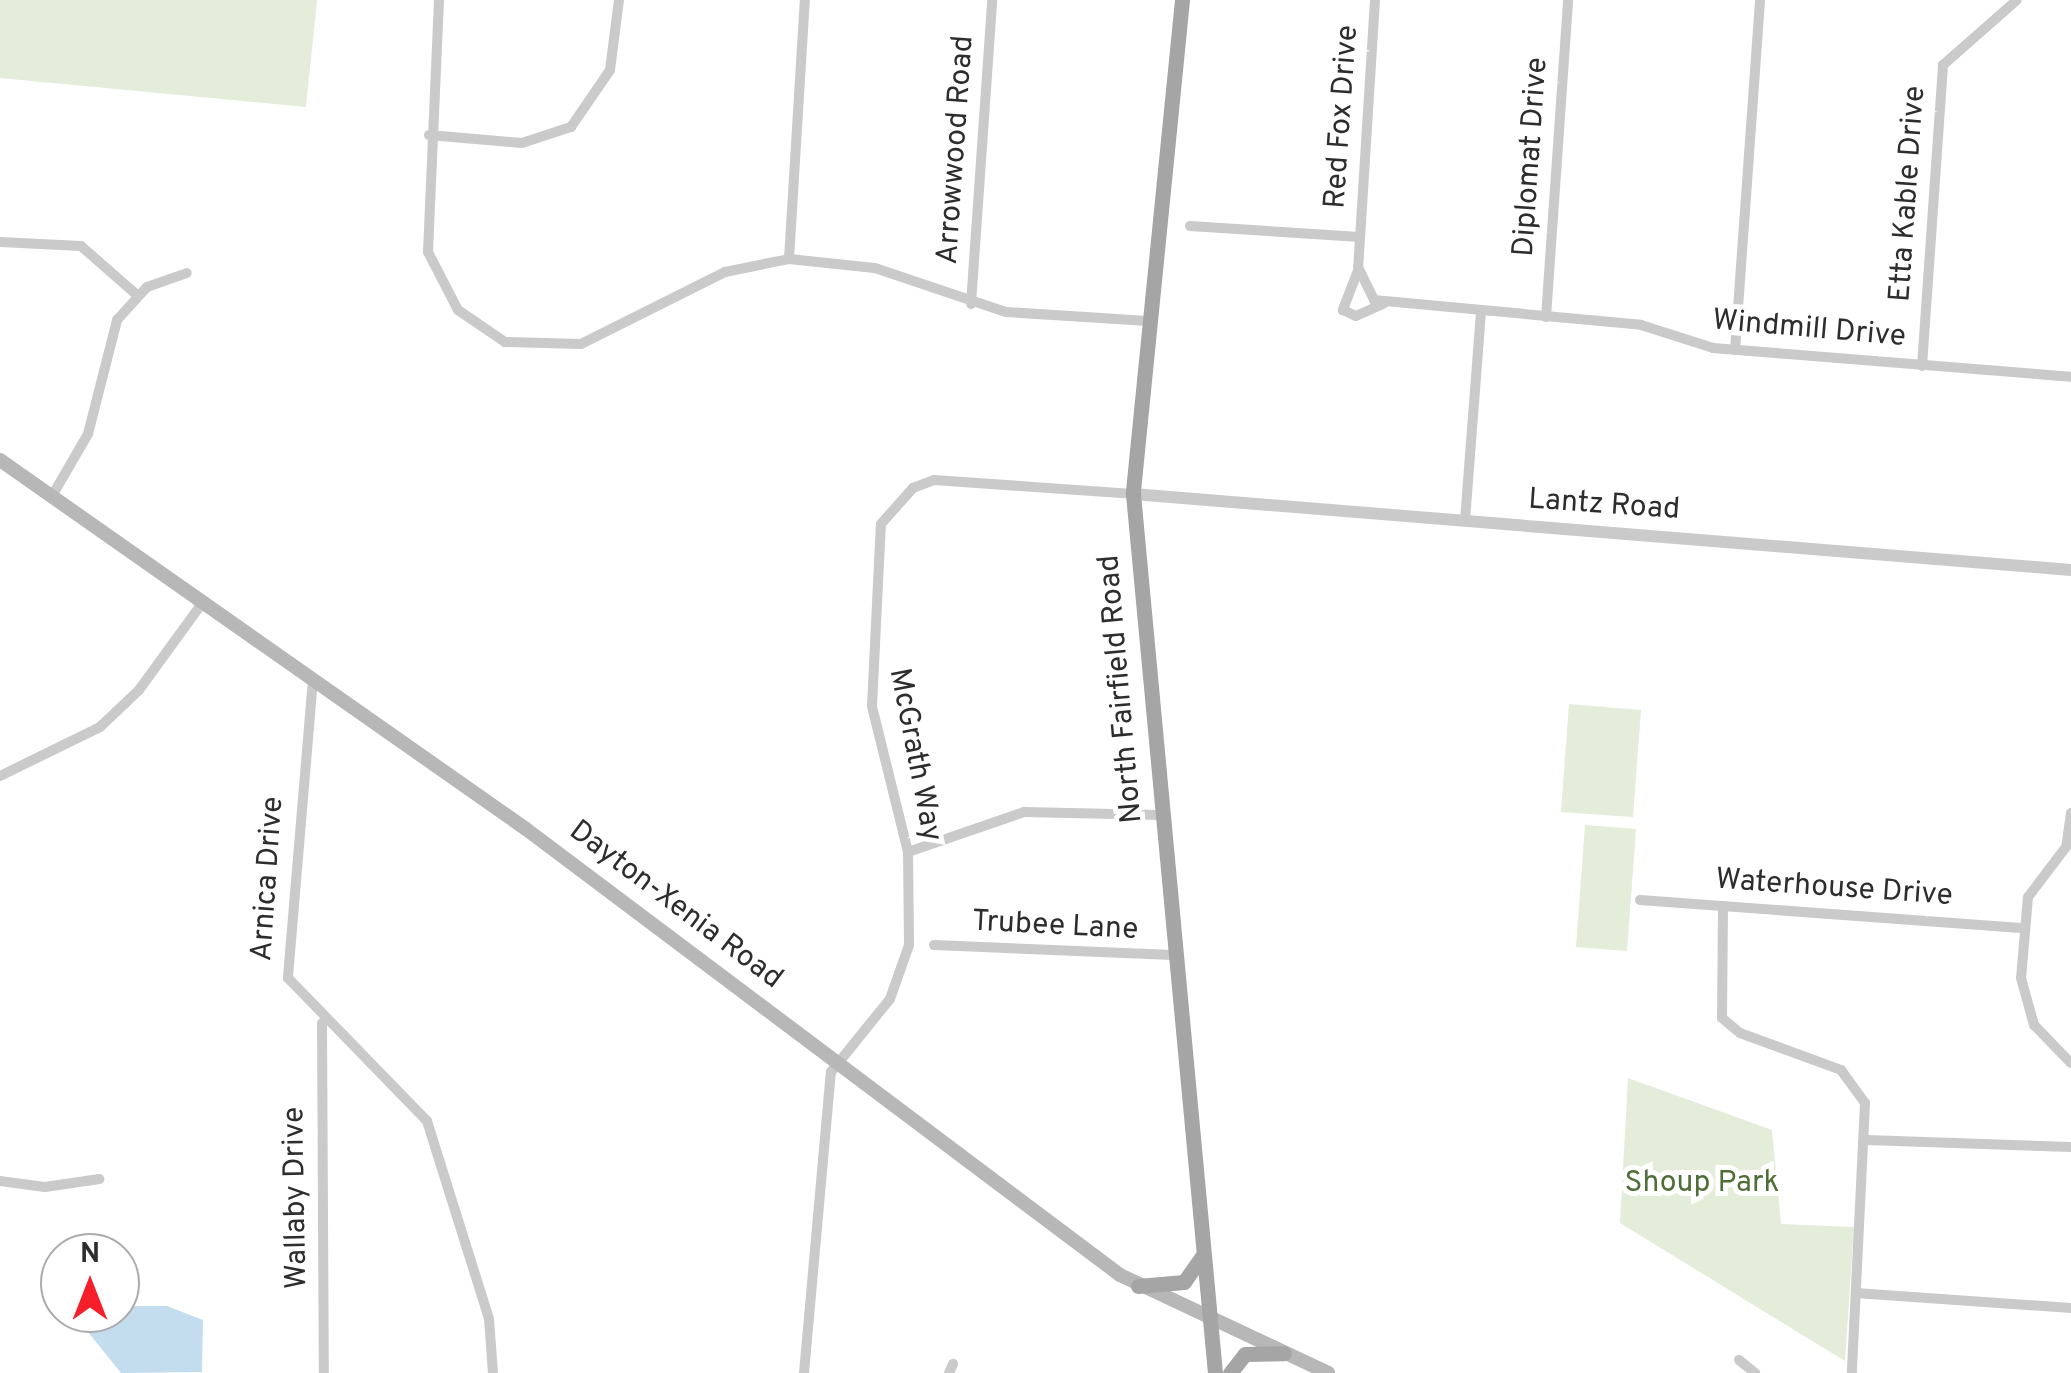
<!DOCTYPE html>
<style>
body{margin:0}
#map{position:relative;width:2071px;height:1373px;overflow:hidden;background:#fff;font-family:Overpass,sans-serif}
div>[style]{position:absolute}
.green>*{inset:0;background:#e3edd9}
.water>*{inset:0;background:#c3ddee}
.minor>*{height:10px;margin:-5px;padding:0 5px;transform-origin:5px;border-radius:5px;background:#cacaca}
.tertiary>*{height:12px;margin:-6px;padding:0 6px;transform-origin:6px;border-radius:6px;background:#cacaca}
.secondary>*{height:14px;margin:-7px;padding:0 7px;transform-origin:7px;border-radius:7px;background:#b7b7b7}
.primary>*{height:15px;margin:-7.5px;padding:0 7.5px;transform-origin:7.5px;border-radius:7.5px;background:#a5a5a5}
span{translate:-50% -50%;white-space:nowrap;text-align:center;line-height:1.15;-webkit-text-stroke:10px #fff;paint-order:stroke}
.street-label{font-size:30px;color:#2d2d2d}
.park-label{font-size:30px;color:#4f6d37}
.north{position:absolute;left:40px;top:1233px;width:100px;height:100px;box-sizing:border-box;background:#fff;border:2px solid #ababab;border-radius:50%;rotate:0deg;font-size:28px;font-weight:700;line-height:40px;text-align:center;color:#2d2d2d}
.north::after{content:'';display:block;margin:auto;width:35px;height:45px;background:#f51e29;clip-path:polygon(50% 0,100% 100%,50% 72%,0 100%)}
</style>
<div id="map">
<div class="green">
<i style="clip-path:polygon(0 0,317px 0,306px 107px,0 78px)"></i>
<i style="clip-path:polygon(1569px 704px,1641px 710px,1633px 817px,1561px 812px)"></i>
<i style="clip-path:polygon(1585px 825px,1636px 829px,1627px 951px,1576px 947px)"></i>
<i style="clip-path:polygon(1628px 1078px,1772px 1130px,1781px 1224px,1854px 1227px,1845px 1361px,1620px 1223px)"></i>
</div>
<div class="water">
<i style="clip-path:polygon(120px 1306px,167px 1306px,203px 1320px,202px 1372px,121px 1373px,88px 1332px,91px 1313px,120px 1313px)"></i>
</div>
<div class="minor">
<i style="left:439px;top:0;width:252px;rotate:92.5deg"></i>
<i style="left:428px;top:252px;width:65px;rotate:62.7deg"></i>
<i style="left:458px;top:310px;width:57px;rotate:34.2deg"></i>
<i style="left:505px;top:342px;width:76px;rotate:1.5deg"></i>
<i style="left:581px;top:344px;width:161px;rotate:-26.6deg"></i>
<i style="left:725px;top:272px;width:65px;rotate:-11.5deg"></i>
<i style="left:789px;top:259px;width:86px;rotate:6deg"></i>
<i style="left:875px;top:268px;width:138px;rotate:18.6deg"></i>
<i style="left:1006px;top:312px;width:142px;rotate:3.6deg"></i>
<i style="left:1375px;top:0;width:268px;rotate:93.6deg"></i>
<i style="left:1358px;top:267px;width:37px;rotate:64deg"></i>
<i style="left:1374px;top:300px;width:268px;rotate:5.3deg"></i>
<i style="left:1641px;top:325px;width:76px;rotate:17.7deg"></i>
<i style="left:1713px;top:348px;width:359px;rotate:4.6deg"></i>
<i style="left:429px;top:135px;width:93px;rotate:4.9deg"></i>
<i style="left:522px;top:143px;width:52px;rotate:-18.1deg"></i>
<i style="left:571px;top:127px;width:69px;rotate:-55.6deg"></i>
<i style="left:610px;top:70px;width:71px;rotate:-82.7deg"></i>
<i style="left:1190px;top:226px;width:170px;rotate:3.7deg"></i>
<i style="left:0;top:242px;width:81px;rotate:2.8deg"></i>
<i style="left:81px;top:246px;width:74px;rotate:41.2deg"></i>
<i style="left:789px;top:259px;width:259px;rotate:-86.5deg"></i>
<i style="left:1357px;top:273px;width:40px;rotate:111deg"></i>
<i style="left:1343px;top:310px;width:14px;rotate:25deg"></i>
<i style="left:1356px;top:316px;width:30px;rotate:-24deg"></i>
<i style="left:971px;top:304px;width:305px;rotate:-86deg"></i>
<i style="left:1546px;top:317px;width:318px;rotate:-86deg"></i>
<i style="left:1735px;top:350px;width:351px;rotate:-85.9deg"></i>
<i style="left:1922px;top:366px;width:302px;rotate:-86deg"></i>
<i style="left:1943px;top:65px;width:98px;rotate:-41.3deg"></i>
<i style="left:52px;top:496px;width:72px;rotate:-59.9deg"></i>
<i style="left:88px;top:434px;width:118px;rotate:-75.7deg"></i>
<i style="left:117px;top:320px;width:45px;rotate:-47.7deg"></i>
<i style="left:147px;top:287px;width:42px;rotate:-19.3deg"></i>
<i style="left:1465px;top:520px;width:210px;rotate:-85.6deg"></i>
<i style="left:313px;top:679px;width:300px;rotate:94.8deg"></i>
<i style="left:288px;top:978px;width:199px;rotate:45.8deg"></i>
<i style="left:427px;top:1121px;width:207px;rotate:72.6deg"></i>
<i style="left:489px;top:1319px;width:54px;rotate:85.8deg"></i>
<i style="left:0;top:776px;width:111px;rotate:-26.1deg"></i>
<i style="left:100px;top:727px;width:54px;rotate:-43.5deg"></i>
<i style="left:139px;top:690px;width:109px;rotate:-54deg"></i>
<i style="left:2071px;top:813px;width:34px;rotate:98deg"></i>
<i style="left:2066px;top:847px;width:63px;rotate:127.2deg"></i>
<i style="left:2028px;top:897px;width:81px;rotate:94.9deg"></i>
<i style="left:2021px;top:978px;width:49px;rotate:74.5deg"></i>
<i style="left:2034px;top:1025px;width:53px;rotate:45.8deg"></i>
<i style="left:908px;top:852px;width:123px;rotate:-19deg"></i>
<i style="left:1024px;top:812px;width:137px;rotate:1.3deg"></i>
<i style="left:1640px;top:900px;width:385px;rotate:4.2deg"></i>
<i style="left:1723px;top:906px;width:112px;rotate:90.5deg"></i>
<i style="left:1722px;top:1018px;width:23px;rotate:40deg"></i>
<i style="left:1740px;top:1033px;width:108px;rotate:20.1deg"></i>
<i style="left:1841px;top:1070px;width:41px;rotate:54deg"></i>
<i style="left:1865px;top:1103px;width:270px;rotate:92.8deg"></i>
<i style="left:934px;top:945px;width:239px;rotate:2.4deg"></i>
<i style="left:322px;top:1023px;width:350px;rotate:89.7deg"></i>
<i style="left:1867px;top:1140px;width:204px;rotate:2deg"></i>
<i style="left:0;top:1181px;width:45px;rotate:7.6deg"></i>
<i style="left:45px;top:1187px;width:55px;rotate:-8.4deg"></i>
<i style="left:1856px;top:1293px;width:216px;rotate:4deg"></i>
<i style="left:1739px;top:1360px;width:21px;rotate:39deg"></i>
<i style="left:804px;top:1373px;width:302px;rotate:-84.9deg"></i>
<i style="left:831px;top:1072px;width:94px;rotate:-51.1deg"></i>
<i style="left:890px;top:999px;width:57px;rotate:-70.6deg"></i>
<i style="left:909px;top:945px;width:93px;rotate:-90.6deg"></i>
<i style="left:908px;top:852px;width:150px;rotate:-103.9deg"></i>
<i style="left:872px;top:706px;width:182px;rotate:-87.2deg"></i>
<i style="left:881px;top:524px;width:48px;rotate:-48.4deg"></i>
<i style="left:913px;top:488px;width:22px;rotate:-21deg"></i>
<i style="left:934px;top:480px;width:199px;rotate:4deg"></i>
<i style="left:949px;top:1373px;width:10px;rotate:-66deg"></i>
</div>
<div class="tertiary">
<i style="left:1133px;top:494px;width:941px;rotate:4.63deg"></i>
</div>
<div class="secondary">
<i style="left:0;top:460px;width:643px;rotate:35.05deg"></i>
<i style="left:526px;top:829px;width:743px;rotate:36.9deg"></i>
<i style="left:1120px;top:1275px;width:230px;rotate:25.2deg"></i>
</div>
<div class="primary">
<i style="left:1182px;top:0;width:496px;rotate:95.7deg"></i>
<i style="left:1133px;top:494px;width:883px;rotate:84.67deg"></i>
<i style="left:1138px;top:1286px;width:46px;rotate:-5deg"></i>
<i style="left:1184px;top:1282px;width:33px;rotate:-55deg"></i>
<i style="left:1230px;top:1373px;width:24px;rotate:-52deg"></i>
<i style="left:1245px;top:1354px;width:39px;rotate:-1deg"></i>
</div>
<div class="street-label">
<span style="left:1343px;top:117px;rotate:-86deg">Red Fox Drive</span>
<span style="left:957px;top:150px;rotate:-86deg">Arrowwood Road</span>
<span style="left:1532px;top:157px;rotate:-86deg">Diplomat Drive</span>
<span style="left:1909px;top:194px;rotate:-86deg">Etta Kable Drive</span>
<span style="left:1809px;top:330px;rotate:5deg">Windmill Drive</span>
<span style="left:1604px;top:506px;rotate:4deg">Lantz Road</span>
<span style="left:1122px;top:689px;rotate:-95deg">North Fairfield Road</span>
<span style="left:914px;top:755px;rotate:79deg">McGrath Way</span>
<span style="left:269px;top:879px;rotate:-86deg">Arnica Drive</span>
<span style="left:1834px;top:889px;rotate:4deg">Waterhouse Drive</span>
<span style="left:675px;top:906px;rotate:37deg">Dayton-Xenia Road</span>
<span style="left:1055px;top:927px;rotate:3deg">Trubee Lane</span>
<span style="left:297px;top:1198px;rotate:-91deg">Wallaby Drive</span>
</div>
<div class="park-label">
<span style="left:1702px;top:1184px">Shoup Park</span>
</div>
<div class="north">N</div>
</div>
